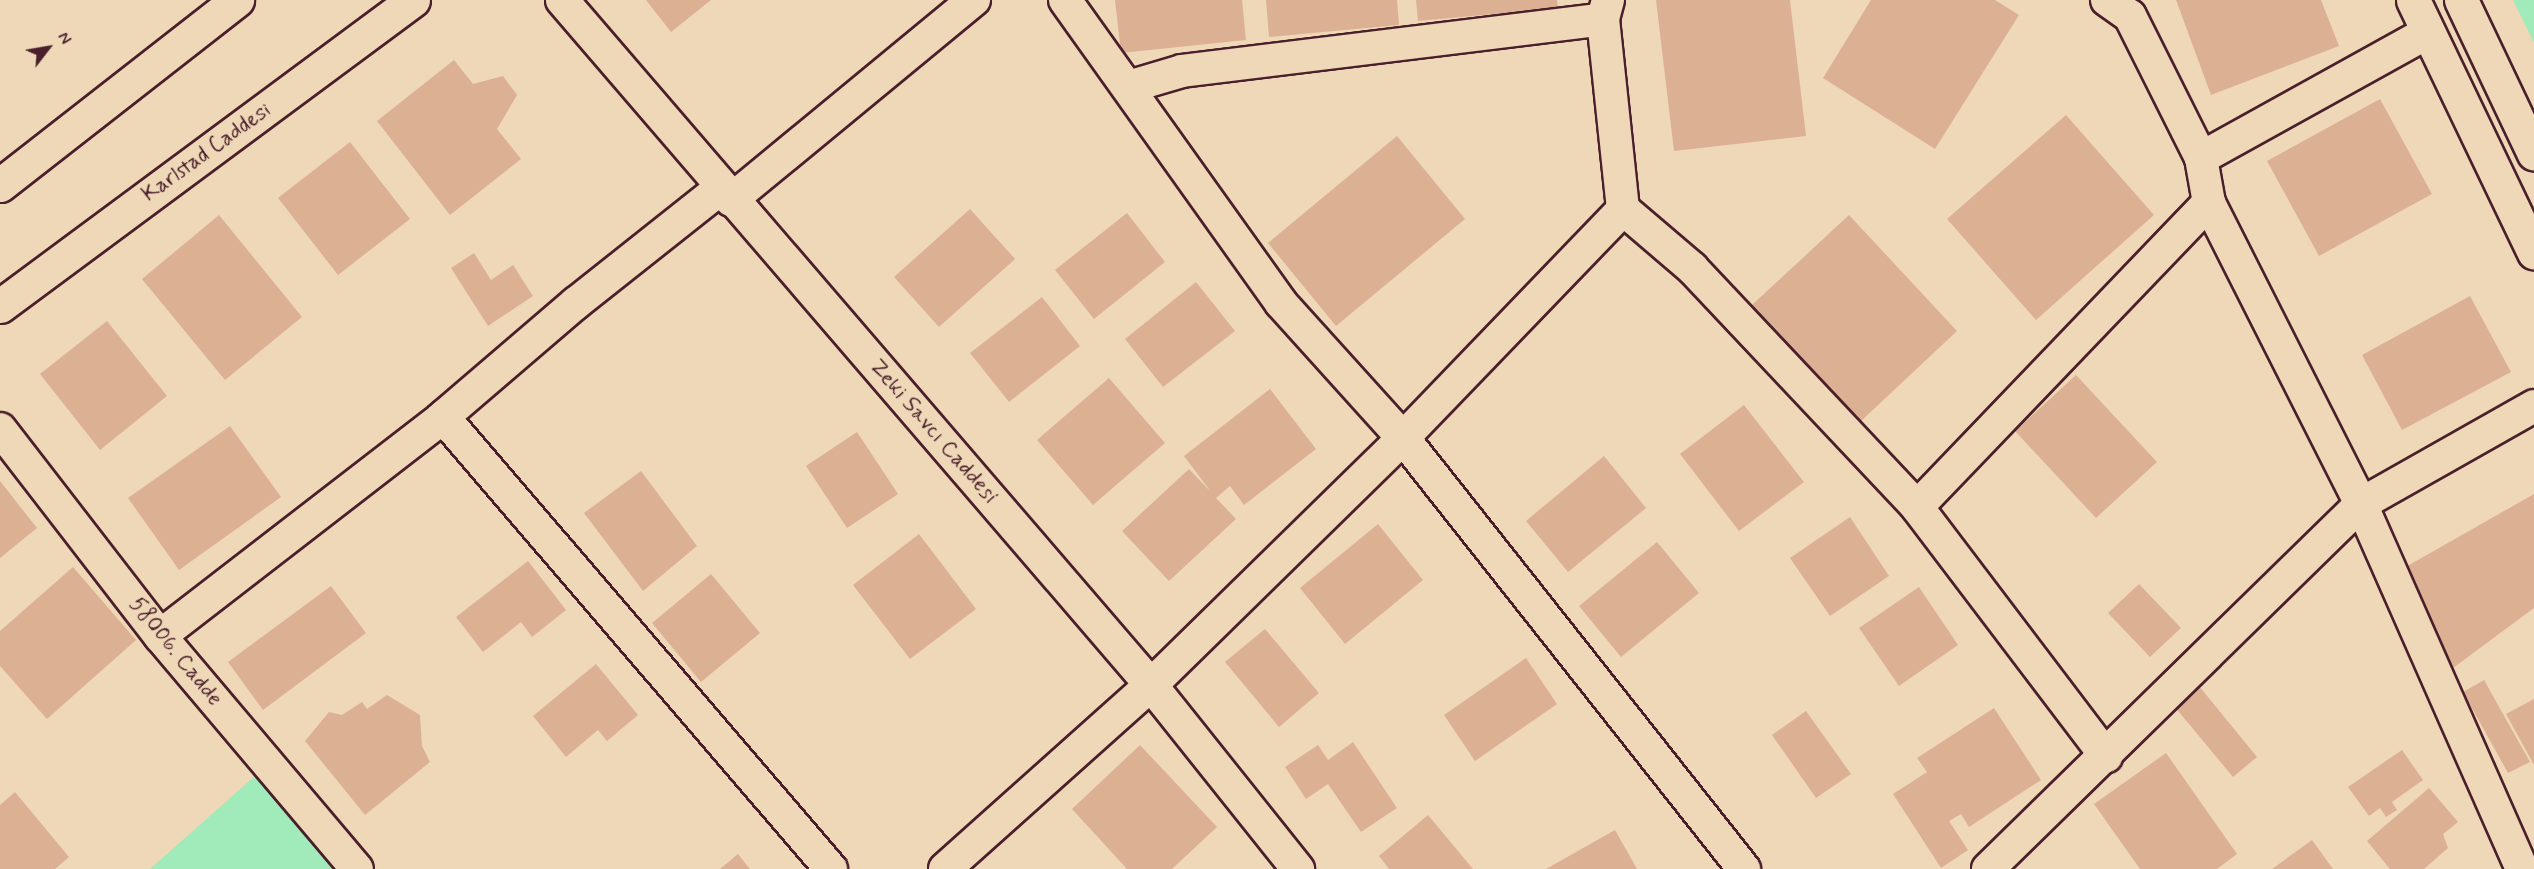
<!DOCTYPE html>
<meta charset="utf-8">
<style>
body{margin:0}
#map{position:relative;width:2534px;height:869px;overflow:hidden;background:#eed8b7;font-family:Mynerve,sans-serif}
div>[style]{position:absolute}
.green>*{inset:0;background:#a1eab9}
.building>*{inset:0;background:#dcb193}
.roads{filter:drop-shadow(2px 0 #4a1f2b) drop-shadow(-2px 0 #4a1f2b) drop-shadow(0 2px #4a1f2b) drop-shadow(0 -2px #4a1f2b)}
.street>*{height:32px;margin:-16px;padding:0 16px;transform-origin:16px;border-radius:16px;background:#eed8b7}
.secondary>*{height:33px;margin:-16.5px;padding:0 16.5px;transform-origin:16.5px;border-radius:16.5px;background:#eed8b7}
span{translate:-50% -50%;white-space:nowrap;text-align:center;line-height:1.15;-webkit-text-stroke:4.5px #eed8b7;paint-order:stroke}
.street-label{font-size:22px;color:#4a1f2b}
.north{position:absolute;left:18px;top:18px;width:60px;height:60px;-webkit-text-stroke:4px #eed8b7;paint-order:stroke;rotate:59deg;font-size:16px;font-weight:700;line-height:24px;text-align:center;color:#4a1f2b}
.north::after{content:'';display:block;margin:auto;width:21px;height:27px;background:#4a1f2b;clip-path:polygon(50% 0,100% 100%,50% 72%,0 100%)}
</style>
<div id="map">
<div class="green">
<i style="clip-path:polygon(2513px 0,2534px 0,2534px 43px)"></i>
<i style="clip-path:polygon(257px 774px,342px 869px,150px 869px)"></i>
</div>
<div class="building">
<i style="clip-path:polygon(646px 0,711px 0,671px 32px)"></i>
<i style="clip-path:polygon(1115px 0,1242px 0,1246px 40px,1121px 53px)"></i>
<i style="clip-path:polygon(1266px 0,1397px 0,1399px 25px,1269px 37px)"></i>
<i style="clip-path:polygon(1416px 0,1557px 0,1558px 8px,1418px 21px)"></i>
<i style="clip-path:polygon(1656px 0,1790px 0,1806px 136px,1674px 151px)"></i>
<i style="clip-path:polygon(1871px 0,1995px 0,2019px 15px,1935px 149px,1823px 78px)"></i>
<i style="clip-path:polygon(2176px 0,2321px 0,2339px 46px,2211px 95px)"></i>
<i style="clip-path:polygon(454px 60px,473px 84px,503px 76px,517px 95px,497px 129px,521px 159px,450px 215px,377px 121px)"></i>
<i style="clip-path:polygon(2380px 99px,2432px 194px,2319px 256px,2267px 161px)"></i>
<i style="clip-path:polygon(2066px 115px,2154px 215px,2036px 320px,1947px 219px)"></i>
<i style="clip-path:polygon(1397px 136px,1465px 219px,1336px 326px,1268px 243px)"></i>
<i style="clip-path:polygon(350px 142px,410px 219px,338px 275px,278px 198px)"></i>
<i style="clip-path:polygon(970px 209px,1015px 259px,939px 327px,894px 277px)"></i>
<i style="clip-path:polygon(1127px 213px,1165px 262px,1094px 319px,1055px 270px)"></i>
<i style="clip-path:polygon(219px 215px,302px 317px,225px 380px,142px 279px)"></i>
<i style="clip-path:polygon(1849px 215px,1957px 331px,1860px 422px,1752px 305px)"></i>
<i style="clip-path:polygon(474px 253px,491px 280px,513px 265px,533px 296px,488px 326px,451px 268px)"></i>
<i style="clip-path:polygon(1196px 282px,1235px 331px,1163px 387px,1125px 339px)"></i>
<i style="clip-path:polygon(2470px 296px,2511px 372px,2402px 430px,2362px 355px)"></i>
<i style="clip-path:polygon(1042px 297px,1080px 346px,1009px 402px,970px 353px)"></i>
<i style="clip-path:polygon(107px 321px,167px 396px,100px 450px,40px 374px)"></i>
<i style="clip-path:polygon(2076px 375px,2157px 462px,2096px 518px,2015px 431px)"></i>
<i style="clip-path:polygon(1109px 378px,1165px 443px,1093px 505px,1037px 440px)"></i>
<i style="clip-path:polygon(1270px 389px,1316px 449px,1244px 505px,1230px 486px,1216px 498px,1236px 519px,1169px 581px,1122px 531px,1189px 469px,1211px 492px,1184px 456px)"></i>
<i style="clip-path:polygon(1744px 405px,1804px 482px,1739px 531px,1680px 454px)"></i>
<i style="clip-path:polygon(230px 426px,281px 497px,179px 570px,128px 498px)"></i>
<i style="clip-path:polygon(857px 432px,898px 494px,847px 528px,806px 466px)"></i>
<i style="clip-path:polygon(1604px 456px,1646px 508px,1568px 572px,1526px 521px)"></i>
<i style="clip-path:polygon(641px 471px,697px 546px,643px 591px,584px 513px)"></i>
<i style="clip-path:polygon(0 481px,37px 528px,0 558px)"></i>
<i style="clip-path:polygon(2534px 494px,2534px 608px,2453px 668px,2402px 569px)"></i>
<i style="clip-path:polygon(1850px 517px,1889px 576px,1830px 616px,1790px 558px)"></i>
<i style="clip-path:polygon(1378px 524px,1423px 580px,1345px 644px,1300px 588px)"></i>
<i style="clip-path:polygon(919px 534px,976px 609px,910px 659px,853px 585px)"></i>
<i style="clip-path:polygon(1657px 542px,1699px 593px,1621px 657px,1579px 606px)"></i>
<i style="clip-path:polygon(528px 561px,566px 610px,532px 637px,521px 622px,483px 652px,456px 617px)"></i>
<i style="clip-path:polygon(73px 567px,136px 640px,47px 719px,0 666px,0 631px)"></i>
<i style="clip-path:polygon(711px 574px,760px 633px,701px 682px,652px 623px)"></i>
<i style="clip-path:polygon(2139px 584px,2181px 628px,2150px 657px,2108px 613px)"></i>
<i style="clip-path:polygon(331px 586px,366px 633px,263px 710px,228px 662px)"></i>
<i style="clip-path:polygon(1919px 587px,1958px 645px,1899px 686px,1859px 628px)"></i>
<i style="clip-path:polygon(1265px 629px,1319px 693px,1279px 727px,1225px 662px)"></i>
<i style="clip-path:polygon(1526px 658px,1557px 704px,1475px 761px,1444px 715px)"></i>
<i style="clip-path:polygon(596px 664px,638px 715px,607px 741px,598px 730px,566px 757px,533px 716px)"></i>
<i style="clip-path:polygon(2484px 680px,2530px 762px,2508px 773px,2463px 692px)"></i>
<i style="clip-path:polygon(2199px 686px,2257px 757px,2233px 777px,2174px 706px)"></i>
<i style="clip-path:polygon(387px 695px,420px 715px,422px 746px,430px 762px,365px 815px,305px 741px,329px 712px,342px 715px,362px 702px,367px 709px)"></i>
<i style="clip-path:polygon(2534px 699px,2534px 765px,2506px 714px)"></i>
<i style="clip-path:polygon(1994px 708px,2041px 780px,1969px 827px,1961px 814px,1949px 821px,1968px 850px,1941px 868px,1893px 794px,1927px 772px,1917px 758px)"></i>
<i style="clip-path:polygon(1806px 711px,1851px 774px,1816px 798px,1772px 735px)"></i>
<i style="clip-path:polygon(1353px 742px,1397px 808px,1361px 832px,1328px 784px,1306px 799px,1285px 767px,1318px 745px,1328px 760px)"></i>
<i style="clip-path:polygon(1140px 745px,1217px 827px,1172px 869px,1127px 869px,1072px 809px)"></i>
<i style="clip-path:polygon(2402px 750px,2423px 780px,2392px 802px,2397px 810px,2386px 817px,2380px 808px,2369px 816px,2348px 787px)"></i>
<i style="clip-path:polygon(2166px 753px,2237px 854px,2217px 869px,2140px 869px,2094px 804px)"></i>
<i style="clip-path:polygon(2429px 788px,2458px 822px,2443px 834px,2448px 848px,2424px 869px,2390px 869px,2367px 841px)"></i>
<i style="clip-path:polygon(15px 792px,69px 857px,55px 869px,0 869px,0 805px)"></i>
<i style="clip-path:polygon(1428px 815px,1473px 869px,1389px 869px,1379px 856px)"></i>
<i style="clip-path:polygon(1615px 830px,1637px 869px,1546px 869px)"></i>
<i style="clip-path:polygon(2312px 840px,2333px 869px,2272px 869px)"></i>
<i style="clip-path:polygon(738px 854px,750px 869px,720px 869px)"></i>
</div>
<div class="roads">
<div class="street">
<i style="left:562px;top:0;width:903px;rotate:49.31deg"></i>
<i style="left:1151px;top:685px;width:236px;rotate:51.4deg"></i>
<i style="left:1065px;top:0;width:372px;rotate:54.5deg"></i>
<i style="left:1281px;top:303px;width:182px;rotate:47.9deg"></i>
<i style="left:1403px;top:438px;width:550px;rotate:51.65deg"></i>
<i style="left:1608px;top:0;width:20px;rotate:105deg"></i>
<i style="left:1603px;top:19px;width:191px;rotate:84deg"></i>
<i style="left:1623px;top:209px;width:91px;rotate:40.5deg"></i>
<i style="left:1692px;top:268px;width:328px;rotate:46.7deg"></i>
<i style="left:1917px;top:507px;width:313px;rotate:52.8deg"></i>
<i style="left:2107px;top:0;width:28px;rotate:35deg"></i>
<i style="left:2130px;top:16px;width:159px;rotate:63.4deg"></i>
<i style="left:2201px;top:158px;width:260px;rotate:-29deg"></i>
<i style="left:1128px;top:87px;width:56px;rotate:-16.5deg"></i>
<i style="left:1182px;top:71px;width:424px;rotate:-7deg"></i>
<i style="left:2201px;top:158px;width:46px;rotate:79.9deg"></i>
<i style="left:2209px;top:203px;width:337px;rotate:63.2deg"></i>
<i style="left:2361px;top:504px;width:399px;rotate:66.2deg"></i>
<i style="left:731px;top:200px;width:315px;rotate:-39.5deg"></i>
<i style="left:443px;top:417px;width:596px;rotate:49.36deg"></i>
<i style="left:0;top:429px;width:262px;rotate:52.3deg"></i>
<i style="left:160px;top:636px;width:305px;rotate:49.8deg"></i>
<i style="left:1917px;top:507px;width:422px;rotate:-46.2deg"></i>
<i style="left:160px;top:636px;width:358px;rotate:-37.7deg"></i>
<i style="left:443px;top:417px;width:175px;rotate:-40.6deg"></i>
<i style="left:576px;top:303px;width:185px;rotate:-38.4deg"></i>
<i style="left:945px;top:869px;width:276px;rotate:-41.8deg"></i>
<i style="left:1151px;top:685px;width:353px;rotate:-44.4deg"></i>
<i style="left:1403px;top:438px;width:318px;rotate:-46.1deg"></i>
<i style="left:1988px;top:869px;width:522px;rotate:-44.38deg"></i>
<i style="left:2361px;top:504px;width:199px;rotate:-29.5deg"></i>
</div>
<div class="secondary">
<i style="left:2413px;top:0;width:280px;rotate:64.4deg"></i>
<i style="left:2461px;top:0;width:170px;rotate:64.6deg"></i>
<i style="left:0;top:185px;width:301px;rotate:-38deg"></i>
<i style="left:0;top:306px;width:514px;rotate:-36.54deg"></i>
</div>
</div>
<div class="street-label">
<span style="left:207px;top:153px;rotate:-36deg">Karlstad Caddesi</span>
<span style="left:933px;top:432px;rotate:49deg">Zeki Savcı Caddesi</span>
<span style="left:175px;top:652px;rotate:51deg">58006. Cadde</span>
</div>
<div class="north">N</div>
</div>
